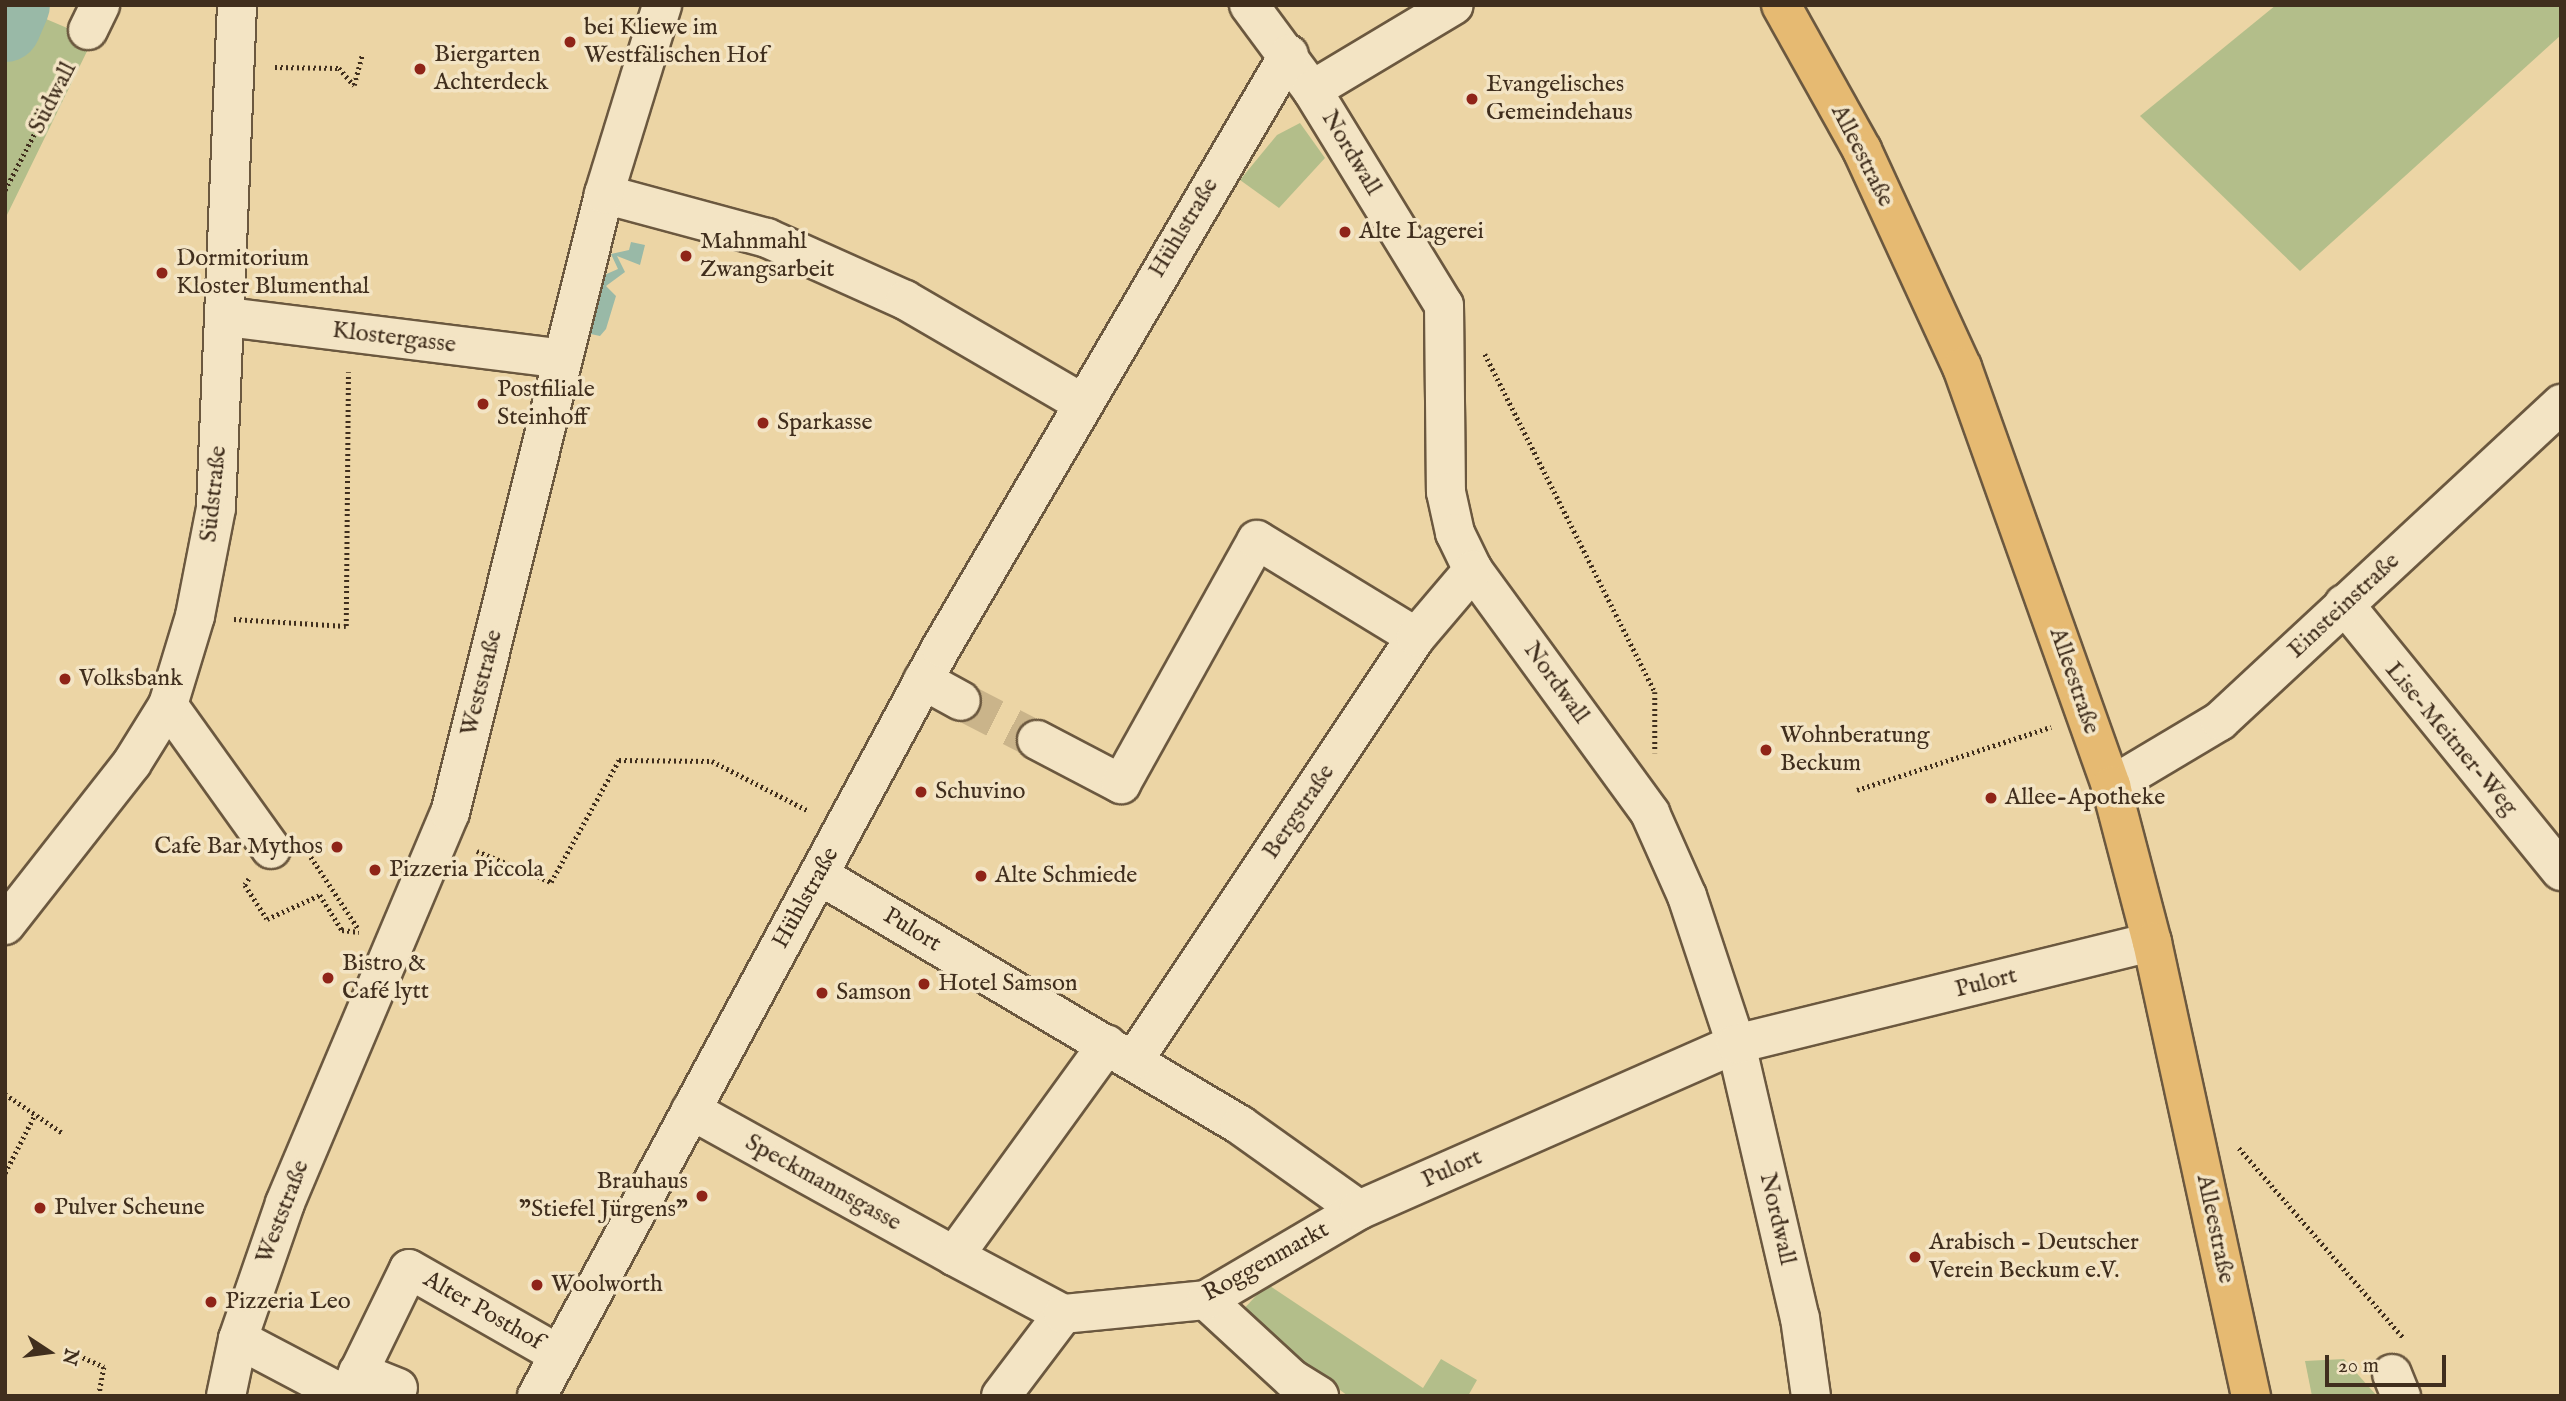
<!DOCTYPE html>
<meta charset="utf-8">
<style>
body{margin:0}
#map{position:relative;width:2566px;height:1401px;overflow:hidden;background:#ecd5a5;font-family:"IM FELL English",serif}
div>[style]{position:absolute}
.green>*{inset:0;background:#b3be8a}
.water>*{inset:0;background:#99b9a7}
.river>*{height:72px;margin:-36px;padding:0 36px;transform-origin:36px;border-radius:36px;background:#99b9a7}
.minor-tunnel>*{height:38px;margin-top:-19px;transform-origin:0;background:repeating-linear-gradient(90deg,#cab48a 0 38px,transparent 0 57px)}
.path>*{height:4.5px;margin-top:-2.25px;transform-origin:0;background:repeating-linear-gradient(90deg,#402e1d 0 2px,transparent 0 5.5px)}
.roads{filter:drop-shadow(2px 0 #6b583f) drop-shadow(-2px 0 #6b583f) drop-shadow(0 2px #6b583f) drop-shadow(0 -2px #6b583f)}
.minor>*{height:38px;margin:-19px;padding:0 19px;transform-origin:19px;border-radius:19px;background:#f3e4c4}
.major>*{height:38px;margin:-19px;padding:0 19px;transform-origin:19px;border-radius:19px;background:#e6ba72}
.dots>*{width:19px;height:19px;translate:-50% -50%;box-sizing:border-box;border:4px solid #f3e4c4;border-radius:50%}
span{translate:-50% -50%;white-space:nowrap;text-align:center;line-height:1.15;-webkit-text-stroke:7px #f3e4c4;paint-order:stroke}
.poi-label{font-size:24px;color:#402e1d}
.left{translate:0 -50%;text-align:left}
.right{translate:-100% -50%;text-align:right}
.street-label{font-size:24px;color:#402e1d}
.frame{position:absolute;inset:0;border:7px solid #402e1d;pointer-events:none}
.north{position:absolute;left:14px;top:1317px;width:70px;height:70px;-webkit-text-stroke:5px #f3e4c4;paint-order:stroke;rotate:103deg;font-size:19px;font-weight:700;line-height:28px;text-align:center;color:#402e1d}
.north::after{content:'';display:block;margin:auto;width:24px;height:32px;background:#402e1d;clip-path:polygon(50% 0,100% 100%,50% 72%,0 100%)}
.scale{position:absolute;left:2325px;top:1355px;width:121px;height:32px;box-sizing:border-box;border:4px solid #402e1d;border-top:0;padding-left:9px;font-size:21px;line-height:24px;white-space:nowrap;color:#402e1d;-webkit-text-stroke:5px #f3e4c4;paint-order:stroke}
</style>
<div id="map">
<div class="green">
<i style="clip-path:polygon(5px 5px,44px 5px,39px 16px,93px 39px,5px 219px)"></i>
<i style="clip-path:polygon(2276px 5px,2561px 5px,2561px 35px,2300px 271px,2140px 116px)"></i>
<i style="clip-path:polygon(1300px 123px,1325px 158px,1279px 208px,1240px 180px,1277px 135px)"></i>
<i style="clip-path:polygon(1267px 1284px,1423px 1388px,1441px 1359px,1477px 1380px,1468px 1396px,1348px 1396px,1239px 1314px)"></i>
<i style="clip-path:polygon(2344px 1359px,2377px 1396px,2312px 1396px,2305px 1361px)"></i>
</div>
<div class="water">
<i style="clip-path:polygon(631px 242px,645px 245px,640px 265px,617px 256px,625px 272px,606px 286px,616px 296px,606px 329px,600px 336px,586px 333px,602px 276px,618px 269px,611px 254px,629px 250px)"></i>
</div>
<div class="river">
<i style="left:5px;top:26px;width:23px;rotate:-67deg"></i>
</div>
<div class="minor-tunnel">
<i style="left:961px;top:701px;width:85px;rotate:27.2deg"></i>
</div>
<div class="path">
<i style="left:275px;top:67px;width:64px;rotate:0.9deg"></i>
<i style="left:339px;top:68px;width:23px;rotate:49deg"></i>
<i style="left:354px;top:85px;width:31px;rotate:-75deg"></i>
<i style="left:5px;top:190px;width:143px;rotate:-62.5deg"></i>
<i style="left:1485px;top:354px;width:378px;rotate:63.3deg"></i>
<i style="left:1655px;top:692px;width:61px;rotate:90deg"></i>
<i style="left:234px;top:619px;width:112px;rotate:3.6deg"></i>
<i style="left:346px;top:626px;width:254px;rotate:-89.5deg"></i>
<i style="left:1857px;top:790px;width:204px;rotate:-18deg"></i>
<i style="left:477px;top:851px;width:80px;rotate:22.7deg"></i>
<i style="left:551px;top:882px;width:140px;rotate:-60.9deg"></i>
<i style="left:619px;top:760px;width:93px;rotate:0.6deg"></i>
<i style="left:712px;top:761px;width:109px;rotate:27.3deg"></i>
<i style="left:311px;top:857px;width:85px;rotate:56.5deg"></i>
<i style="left:249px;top:879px;width:7px;rotate:124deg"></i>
<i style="left:245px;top:885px;width:40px;rotate:57.1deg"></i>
<i style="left:267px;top:919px;width:58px;rotate:-24.4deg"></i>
<i style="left:320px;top:895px;width:41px;rotate:57.8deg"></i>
<i style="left:342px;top:930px;width:17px;rotate:7deg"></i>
<i style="left:5px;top:1094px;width:71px;rotate:34.1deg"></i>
<i style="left:2239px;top:1148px;width:250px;rotate:49.1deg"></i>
<i style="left:5px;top:1173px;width:66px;rotate:-63deg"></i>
<i style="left:73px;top:1353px;width:34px;rotate:24deg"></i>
<i style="left:104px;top:1367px;width:29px;rotate:100deg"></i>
</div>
<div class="roads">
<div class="minor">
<i style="left:1249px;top:5px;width:106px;rotate:53.5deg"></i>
<i style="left:1312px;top:90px;width:252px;rotate:58.5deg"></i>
<i style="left:1444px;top:305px;width:187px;rotate:89.4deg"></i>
<i style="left:1446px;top:492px;width:42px;rotate:77.6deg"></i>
<i style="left:1455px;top:533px;width:41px;rotate:64.1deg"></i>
<i style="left:1473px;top:570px;width:301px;rotate:53.9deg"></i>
<i style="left:1650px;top:813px;width:91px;rotate:66deg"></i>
<i style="left:1687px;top:896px;width:156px;rotate:71.7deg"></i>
<i style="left:1736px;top:1044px;width:281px;rotate:76.9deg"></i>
<i style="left:1800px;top:1318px;width:79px;rotate:82deg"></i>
<i style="left:88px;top:30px;width:28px;rotate:-64deg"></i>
<i style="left:1312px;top:90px;width:165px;rotate:-30.9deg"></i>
<i style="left:604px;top:194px;width:169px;rotate:15.1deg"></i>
<i style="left:767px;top:238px;width:151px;rotate:24.2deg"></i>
<i style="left:905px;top:300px;width:203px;rotate:30.2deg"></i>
<i style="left:227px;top:317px;width:338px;rotate:7.1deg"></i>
<i style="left:2344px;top:604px;width:344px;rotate:50.9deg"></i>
<i style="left:923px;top:680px;width:43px;rotate:28.9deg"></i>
<i style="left:168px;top:705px;width:177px;rotate:54.4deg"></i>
<i style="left:1037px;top:740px;width:95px;rotate:27.6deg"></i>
<i style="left:1121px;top:784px;width:279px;rotate:-60.9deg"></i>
<i style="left:1257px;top:540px;width:186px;rotate:31.4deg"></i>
<i style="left:2111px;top:786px;width:127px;rotate:-30.8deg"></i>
<i style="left:2220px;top:721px;width:466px;rotate:-42.9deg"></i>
<i style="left:819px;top:875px;width:490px;rotate:30.7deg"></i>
<i style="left:1240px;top:1125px;width:146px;rotate:35.5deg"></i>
<i style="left:5px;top:925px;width:206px;rotate:-51.9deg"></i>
<i style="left:132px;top:763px;width:68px;rotate:-58.2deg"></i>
<i style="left:168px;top:705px;width:93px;rotate:-73.1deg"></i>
<i style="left:195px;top:616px;width:110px;rotate:-79deg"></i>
<i style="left:216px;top:508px;width:503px;rotate:-87.61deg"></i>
<i style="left:1134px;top:1060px;width:508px;rotate:-56.31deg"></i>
<i style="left:1416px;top:637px;width:88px;rotate:-49.6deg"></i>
<i style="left:691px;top:1110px;width:301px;rotate:29deg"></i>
<i style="left:1206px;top:1300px;width:117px;rotate:42.6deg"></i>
<i style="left:1292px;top:1379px;width:32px;rotate:32deg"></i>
<i style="left:1063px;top:1314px;width:123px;rotate:-152deg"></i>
<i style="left:954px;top:1256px;width:261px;rotate:-54.1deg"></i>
<i style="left:238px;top:1339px;width:144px;rotate:-70.9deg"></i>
<i style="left:285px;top:1203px;width:423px;rotate:-67.1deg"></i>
<i style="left:450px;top:813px;width:638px;rotate:-76.03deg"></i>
<i style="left:604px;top:194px;width:198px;rotate:-72.9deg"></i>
<i style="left:358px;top:1372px;width:43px;rotate:21.8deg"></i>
<i style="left:2392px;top:1374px;width:24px;rotate:68deg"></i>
<i style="left:226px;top:1396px;width:58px;rotate:-78.1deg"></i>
<i style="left:238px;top:1339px;width:122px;rotate:27.8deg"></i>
<i style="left:347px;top:1396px;width:141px;rotate:-64deg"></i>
<i style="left:409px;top:1269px;width:172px;rotate:29.7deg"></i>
<i style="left:537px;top:1396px;width:850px;rotate:-61.63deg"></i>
<i style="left:941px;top:648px;width:688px;rotate:-59.64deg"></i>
<i style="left:1001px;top:1396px;width:103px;rotate:-52.9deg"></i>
<i style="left:1063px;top:1314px;width:144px;rotate:-5.6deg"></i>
<i style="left:1206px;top:1300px;width:178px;rotate:-30.5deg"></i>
<i style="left:1359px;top:1210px;width:412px;rotate:-23.8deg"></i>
<i style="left:1736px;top:1044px;width:428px;rotate:-13.8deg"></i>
</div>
<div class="major">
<i style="left:1781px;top:5px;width:166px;rotate:60.8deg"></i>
<i style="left:1862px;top:150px;width:239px;rotate:65.3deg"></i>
<i style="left:1962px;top:367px;width:445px;rotate:70.4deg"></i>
<i style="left:2111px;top:786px;width:161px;rotate:75.3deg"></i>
<i style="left:2152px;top:942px;width:465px;rotate:77.7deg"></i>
</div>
</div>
<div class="dots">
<i style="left:570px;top:42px;background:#8f2418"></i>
<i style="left:420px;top:69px;background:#8f2418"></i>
<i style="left:1472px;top:99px;background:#8f2418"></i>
<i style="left:1345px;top:232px;background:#8f2418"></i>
<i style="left:686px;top:256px;background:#8f2418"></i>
<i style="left:162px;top:273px;background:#8f2418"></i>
<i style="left:483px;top:404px;background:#8f2418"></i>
<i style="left:763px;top:423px;background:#8f2418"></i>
<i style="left:65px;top:679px;background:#8f2418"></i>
<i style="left:1766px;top:750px;background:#8f2418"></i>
<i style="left:921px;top:792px;background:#8f2418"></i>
<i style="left:1991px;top:798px;background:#8f2418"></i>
<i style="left:337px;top:847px;background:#8f2418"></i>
<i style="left:375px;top:870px;background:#8f2418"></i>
<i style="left:981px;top:876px;background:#8f2418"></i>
<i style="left:328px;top:978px;background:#8f2418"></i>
<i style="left:924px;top:984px;background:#8f2418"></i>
<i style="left:822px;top:993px;background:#8f2418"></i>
<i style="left:702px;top:1196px;background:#8f2418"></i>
<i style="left:40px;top:1208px;background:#8f2418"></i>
<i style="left:1915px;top:1257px;background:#8f2418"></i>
<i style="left:537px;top:1285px;background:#8f2418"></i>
<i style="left:211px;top:1302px;background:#8f2418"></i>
</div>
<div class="poi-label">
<span class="left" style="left:584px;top:42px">bei Kliewe im<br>Westfälischen Hof</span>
<span class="left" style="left:434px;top:69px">Biergarten<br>Achterdeck</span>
<span class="left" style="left:1486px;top:99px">Evangelisches<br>Gemeindehaus</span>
<span class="left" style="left:1359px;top:232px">Alte Lagerei</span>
<span class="left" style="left:700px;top:256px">Mahnmahl<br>Zwangsarbeit</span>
<span class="left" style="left:176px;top:273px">Dormitorium<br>Kloster Blumenthal</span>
<span class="left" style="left:497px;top:404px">Postfiliale<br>Steinhoff</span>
<span class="left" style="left:777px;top:423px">Sparkasse</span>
<span class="left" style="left:79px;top:679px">Volksbank</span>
<span class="left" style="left:1780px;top:750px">Wohnberatung<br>Beckum</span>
<span class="left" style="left:935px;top:792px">Schuvino</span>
<span class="left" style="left:2005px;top:798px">Allee-Apotheke</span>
<span class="right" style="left:323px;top:847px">Cafe Bar Mythos</span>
<span class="left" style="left:389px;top:870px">Pizzeria Piccola</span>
<span class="left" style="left:995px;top:876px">Alte Schmiede</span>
<span class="left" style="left:342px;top:978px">Bistro &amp;<br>Café lytt</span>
<span class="left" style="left:938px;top:984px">Hotel Samson</span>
<span class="left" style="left:836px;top:993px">Samson</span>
<span class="right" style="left:688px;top:1196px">Brauhaus<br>"Stiefel Jürgens"</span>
<span class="left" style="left:54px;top:1208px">Pulver Scheune</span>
<span class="left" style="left:1929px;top:1257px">Arabisch - Deutscher<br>Verein Beckum e.V.</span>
<span class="left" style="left:551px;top:1285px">Woolworth</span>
<span class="left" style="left:225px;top:1302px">Pizzeria Leo</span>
</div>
<div class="street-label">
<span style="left:53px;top:98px;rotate:-63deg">Südwall</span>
<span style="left:1351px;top:153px;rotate:59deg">Nordwall</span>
<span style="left:1862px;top:156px;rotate:63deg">Alleestraße</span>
<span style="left:1184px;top:228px;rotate:-59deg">Hühlstraße</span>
<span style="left:394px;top:338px;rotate:7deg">Klostergasse</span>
<span style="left:214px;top:494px;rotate:-84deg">Südstraße</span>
<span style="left:2344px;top:606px;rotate:-43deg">Einsteinstraße</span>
<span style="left:2074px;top:681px;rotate:71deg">Alleestraße</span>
<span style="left:482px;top:683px;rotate:-76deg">Weststraße</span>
<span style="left:1556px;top:683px;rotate:54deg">Nordwall</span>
<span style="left:2451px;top:739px;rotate:50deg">Lise-Meitner-Weg</span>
<span style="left:1299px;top:812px;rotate:-56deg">Bergstraße</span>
<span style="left:806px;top:898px;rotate:-61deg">Hühlstraße</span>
<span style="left:912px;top:930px;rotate:31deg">Pulort</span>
<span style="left:1986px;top:983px;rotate:-14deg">Pulort</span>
<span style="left:1452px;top:1169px;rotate:-24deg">Pulort</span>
<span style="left:823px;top:1183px;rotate:29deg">Speckmannsgasse</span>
<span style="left:283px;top:1212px;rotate:-69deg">Weststraße</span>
<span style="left:1777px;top:1219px;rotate:77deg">Nordwall</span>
<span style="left:2215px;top:1229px;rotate:78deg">Alleestraße</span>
<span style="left:1266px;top:1262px;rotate:-29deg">Roggenmarkt</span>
<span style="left:483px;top:1311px;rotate:30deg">Alter Posthof</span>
</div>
<div class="frame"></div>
<div class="north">N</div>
<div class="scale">20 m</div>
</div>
